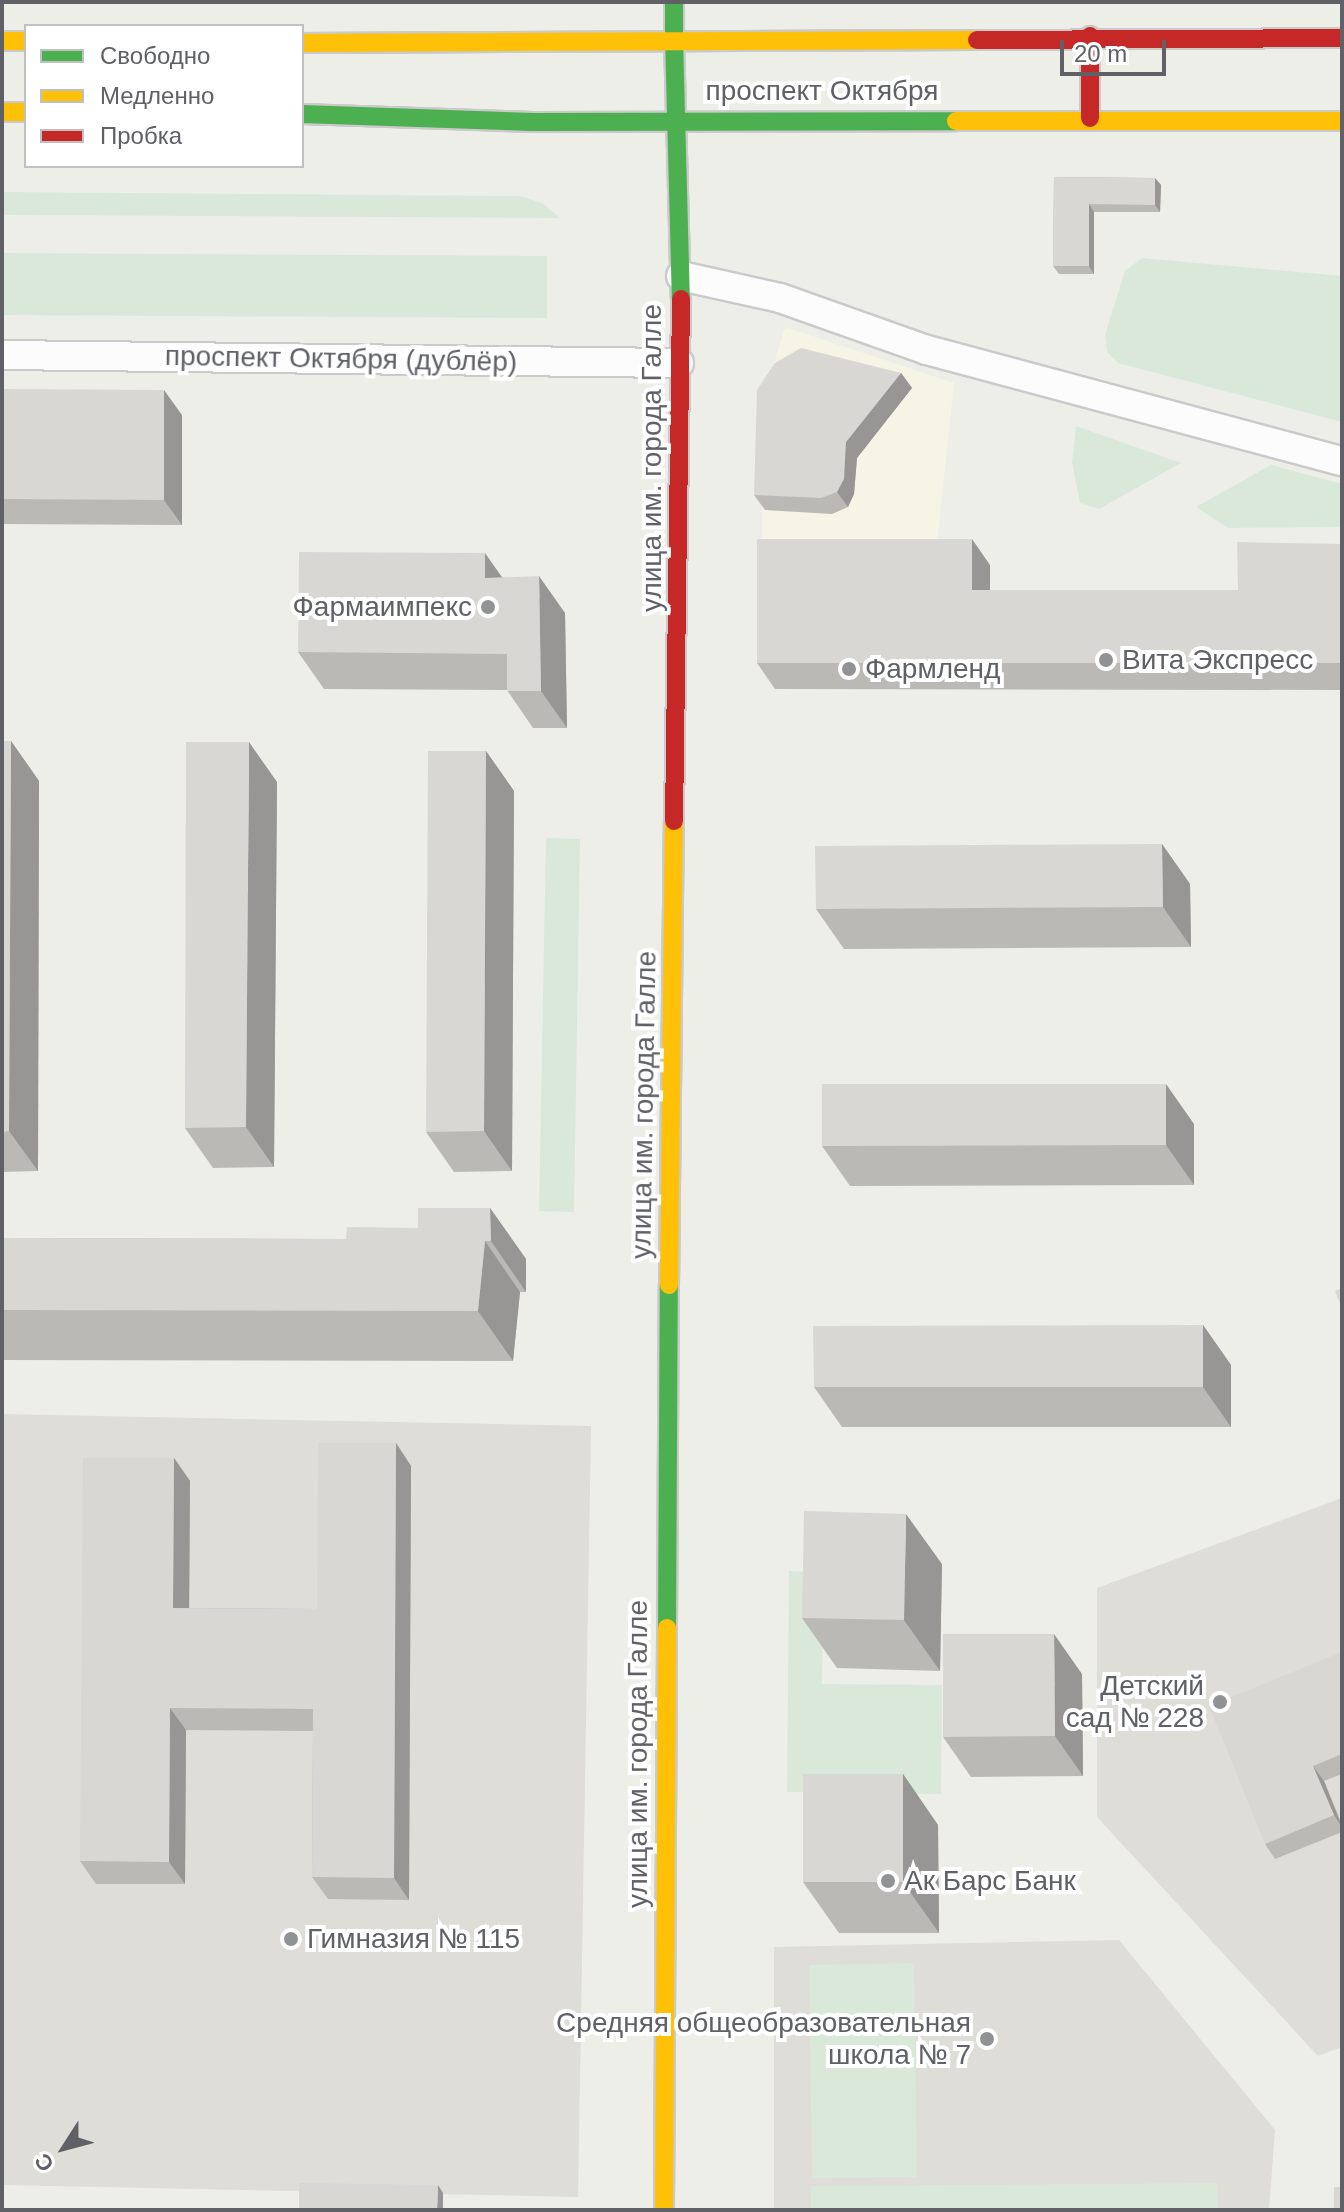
<!DOCTYPE html>
<meta charset="utf-8">
<style>
body{margin:0}
#map{position:relative;width:1344px;height:2212px;overflow:hidden;background:#eeeee9;font-family:Arial,sans-serif}
div>[style]{position:absolute}
.commercial>*{inset:0;background:#f5f4e5}
.education>*{inset:0;background:#deddd8}
.green>*{inset:0;background:#d9e8d9}
.roads{filter:drop-shadow(2px 0 #cacaca) drop-shadow(-2px 0 #cacaca) drop-shadow(0 2px #cacaca) drop-shadow(0 -2px #cacaca)}
.street>*{height:28px;margin:-14px;padding:0 14px;transform-origin:14px;border-radius:14px;background:#fcfcfc}
.fast>*{height:18px;margin:-9px;padding:0 9px;transform-origin:9px;border-radius:9px;background:#4caf50}
.slow>*{height:18px;margin:-9px;padding:0 9px;transform-origin:9px;border-radius:9px;background:#ffc107}
.jam>*{height:18px;margin:-9px;padding:0 9px;transform-origin:9px;border-radius:9px;background:#c62828}
.wall>*{inset:0;background:#bab9b6}
.shaded-wall>*{inset:0;background:#979694}
.building>*{inset:0;background:#d8d7d4}
.dots>*{width:22px;height:22px;translate:-50% -50%;box-sizing:border-box;border:4px solid #fff;border-radius:50%}
span{translate:-50% -50%;white-space:nowrap;text-align:center;line-height:1.15;-webkit-text-stroke:8px #fff;paint-order:stroke}
.street-label{font-size:28px;color:#5f6166}
.poi-label{font-size:28px;color:#5f6166}
.right{translate:-100% -50%;text-align:right}
.left{translate:0 -50%;text-align:left}
.frame{position:absolute;inset:0;border:4px solid #5f6166;pointer-events:none}
.legend{position:absolute;left:24px;top:24px;width:280px;height:144px;box-sizing:border-box;background:#fff;border:2px solid #bfc0c2;margin:0;padding:10px 14px;list-style:none;font-size:24px;color:#5f6166}
.legend li{display:flex;align-items:center;gap:16px;height:40px}
.legend b{width:40px;border:2px solid #bfc0c2}
.north{position:absolute;left:24px;top:2108px;width:80px;height:80px;-webkit-text-stroke:6px #fff;paint-order:stroke;rotate:234deg;font-size:22px;font-weight:700;line-height:32px;text-align:center;color:#5f6166}
.north::after{content:'';display:block;margin:auto;width:28px;height:36px;background:#5f6166;clip-path:polygon(50% 0,100% 100%,50% 72%,0 100%)}
.scale{position:absolute;left:1060px;top:40px;width:106px;height:36px;box-sizing:border-box;border:4px solid #5f6166;border-top:0;padding-left:10px;font-size:24px;line-height:28px;white-space:nowrap;color:#5f6166;-webkit-text-stroke:6px #fff;paint-order:stroke}
</style>
<div id="map">
<div class="commercial">
<i style="clip-path:polygon(785px 327px,954px 383px,937px 544px,762px 543px,763px 402px)"></i>
</div>
<div class="education">
<i style="clip-path:polygon(2px 1414px,591px 1426px,578px 2197px,2px 2185px)"></i>
<i style="clip-path:polygon(1342px 1498px,1342px 2047px,1318px 2056px,1097px 1817px,1097px 1588px)"></i>
<i style="clip-path:polygon(1119px 1940px,1275px 2130px,1269px 2210px,774px 2210px,774px 1947px)"></i>
</div>
<div class="green">
<i style="clip-path:polygon(2px 192px,520px 196px,542px 203px,560px 218px,2px 215px)"></i>
<i style="clip-path:polygon(2px 253px,547px 256px,547px 318px,2px 315px)"></i>
<i style="clip-path:polygon(1142px 258px,1342px 276px,1342px 422px,1118px 363px,1107px 352px,1105px 335px,1125px 271px)"></i>
<i style="clip-path:polygon(1076px 426px,1181px 463px,1099px 509px,1080px 503px,1072px 463px)"></i>
<i style="clip-path:polygon(1271px 465px,1342px 484px,1342px 527px,1228px 528px,1196px 507px)"></i>
<i style="clip-path:polygon(546px 838px,580px 839px,574px 1212px,539px 1211px)"></i>
<i style="clip-path:polygon(789px 1571px,824px 1572px,822px 1684px,942px 1685px,941px 1794px,787px 1792px)"></i>
<i style="clip-path:polygon(914px 1963px,917px 2177px,812px 2178px,809px 1965px)"></i>
<i style="clip-path:polygon(1217px 2183px,1218px 2210px,811px 2210px,811px 2186px)"></i>
</div>
<div class="roads">
<div class="street">
<i style="left:681px;top:276px;width:101px;rotate:12.5deg"></i>
<i style="left:780px;top:298px;width:156px;rotate:19.5deg"></i>
<i style="left:927px;top:350px;width:430px;rotate:15deg"></i>
<i style="left:2px;top:355px;width:677px;rotate:0.68deg"></i>
</div>
<div class="fast">
<i style="left:674px;top:2px;width:35px;rotate:90deg"></i>
<i style="left:674px;top:37px;width:262px;rotate:88.5deg"></i>
<i style="left:302px;top:114px;width:231px;rotate:2deg"></i>
<i style="left:533px;top:122px;width:423px;rotate:-0.1deg"></i>
<i style="left:667px;top:1628px;width:343px;rotate:-89.7deg"></i>
</div>
<div class="slow">
<i style="left:2px;top:41px;width:24px"></i>
<i style="left:302px;top:43px;width:675px;rotate:-0.25deg"></i>
<i style="left:2px;top:112px;width:24px"></i>
<i style="left:956px;top:121px;width:386px"></i>
<i style="left:669px;top:1285px;width:464px;rotate:-89.4deg"></i>
<i style="left:664px;top:2210px;width:582px;rotate:-89.7deg"></i>
</div>
<div class="jam">
<i style="left:1090px;top:36px;width:82px;rotate:90deg"></i>
<i style="left:977px;top:40px;width:365px;rotate:-0.3deg"></i>
<i style="left:674px;top:821px;width:522px;rotate:-89.23deg"></i>
</div>
</div>
<div class="wall">
<i style="clip-path:polygon(1054px 177px,1155px 178px,1161px 185px,1160px 212px,1094px 212px,1094px 274px,1059px 274px,1053px 266px)"></i>
<i style="clip-path:polygon(901px 373px,912px 388px,857px 458px,854px 494px,848px 507px,832px 514px,765px 510px,754px 495px)"></i>
<i style="clip-path:polygon(2px 389px,182px 415px,182px 525px,2px 524px)"></i>
<i style="clip-path:polygon(1342px 544px,1342px 690px,775px 689px,757px 663px,990px 565px,990px 590px,1238px 590px)"></i>
<i style="clip-path:polygon(502px 577px,565px 613px,567px 728px,533px 728px,507px 690px,324px 689px,298px 652px)"></i>
<i style="clip-path:polygon(2px 741px,11px 741px,39px 781px,38px 1171px,2px 1172px)"></i>
<i style="clip-path:polygon(486px 751px,514px 791px,512px 1171px,454px 1172px,426px 1132px)"></i>
<i style="clip-path:polygon(277px 782px,274px 1167px,213px 1168px,185px 1128px)"></i>
<i style="clip-path:polygon(1162px 844px,1190px 884px,1191px 947px,844px 949px,816px 909px)"></i>
<i style="clip-path:polygon(1194px 1124px,1194px 1185px,850px 1186px,822px 1146px)"></i>
<i style="clip-path:polygon(490px 1208px,526px 1259px,526px 1292px,520px 1292px,513px 1361px,2px 1360px,2px 1238px,346px 1239px,418px 1228px)"></i>
<i style="clip-path:polygon(1203px 1325px,1231px 1365px,1231px 1427px,842px 1427px,814px 1387px)"></i>
<i style="clip-path:polygon(396px 1443px,411px 1466px,409px 1900px,328px 1899px,312px 1877px,313px 1731px,186px 1730px,185px 1884px,96px 1884px,80px 1861px,174px 1458px,190px 1481px,189px 1608px,317px 1609px)"></i>
<i style="clip-path:polygon(942px 1564px,940px 1671px,837px 1668px,802px 1618px)"></i>
<i style="clip-path:polygon(1342px 1652px,1342px 1774px,1324px 1781px,1342px 1824px,1342px 1832px,1275px 1859px,1265px 1844px)"></i>
<i style="clip-path:polygon(1082px 1674px,1083px 1776px,971px 1777px,943px 1737px)"></i>
<i style="clip-path:polygon(903px 1774px,938px 1825px,939px 1933px,839px 1933px,803px 1882px)"></i>
</div>
<div class="shaded-wall">
<i style="clip-path:polygon(1155px 178px,1161px 185px,1160px 212px,1155px 205px)"></i>
<i style="clip-path:polygon(1089px 204px,1094px 212px,1094px 274px,1089px 266px)"></i>
<i style="clip-path:polygon(901px 373px,912px 388px,857px 458px,854px 494px,848px 507px,837px 492px,846px 442px)"></i>
<i style="clip-path:polygon(164px 390px,182px 415px,182px 525px,164px 500px)"></i>
<i style="clip-path:polygon(972px 539px,990px 565px,990px 617px,972px 590px)"></i>
<i style="clip-path:polygon(485px 553px,511px 590px,485px 578px)"></i>
<i style="clip-path:polygon(539px 576px,565px 613px,567px 728px,541px 691px)"></i>
<i style="clip-path:polygon(11px 741px,39px 781px,38px 1171px,9px 1131px)"></i>
<i style="clip-path:polygon(249px 742px,277px 782px,274px 1167px,246px 1127px)"></i>
<i style="clip-path:polygon(486px 751px,514px 791px,512px 1171px,484px 1131px)"></i>
<i style="clip-path:polygon(1162px 844px,1190px 884px,1191px 947px,1163px 907px)"></i>
<i style="clip-path:polygon(1166px 1084px,1194px 1124px,1194px 1185px,1166px 1145px)"></i>
<i style="clip-path:polygon(490px 1208px,526px 1259px,526px 1292px,491px 1241px)"></i>
<i style="clip-path:polygon(485px 1241px,520px 1292px,513px 1361px,478px 1311px)"></i>
<i style="clip-path:polygon(1203px 1325px,1231px 1365px,1231px 1427px,1203px 1387px)"></i>
<i style="clip-path:polygon(396px 1443px,411px 1466px,409px 1900px,394px 1878px)"></i>
<i style="clip-path:polygon(174px 1458px,190px 1481px,189px 1631px,173px 1608px)"></i>
<i style="clip-path:polygon(906px 1514px,942px 1564px,940px 1671px,904px 1620px)"></i>
<i style="clip-path:polygon(1054px 1634px,1082px 1674px,1083px 1776px,1055px 1736px)"></i>
<i style="clip-path:polygon(170px 1708px,186px 1730px,185px 1884px,169px 1862px)"></i>
<i style="clip-path:polygon(1313px 1766px,1324px 1781px,1342px 1827px,1334px 1815px)"></i>
<i style="clip-path:polygon(903px 1774px,938px 1825px,939px 1933px,903px 1882px)"></i>
<i style="clip-path:polygon(438px 2185px,443px 2193px,443px 2210px,437px 2210px)"></i>
</div>
<div class="building">
<i style="clip-path:polygon(1054px 177px,1155px 178px,1155px 205px,1089px 204px,1089px 266px,1053px 266px)"></i>
<i style="clip-path:polygon(801px 348px,901px 373px,846px 442px,844px 479px,837px 492px,821px 498px,754px 495px,757px 390px,775px 363px)"></i>
<i style="clip-path:polygon(2px 389px,164px 390px,164px 500px,2px 499px)"></i>
<i style="clip-path:polygon(757px 539px,972px 539px,972px 590px,1238px 590px,1237px 542px,1342px 544px,1342px 663px,757px 663px)"></i>
<i style="clip-path:polygon(299px 552px,485px 553px,485px 578px,539px 576px,541px 691px,507px 691px,507px 654px,298px 652px)"></i>
<i style="clip-path:polygon(2px 741px,11px 741px,9px 1131px,2px 1132px)"></i>
<i style="clip-path:polygon(186px 742px,249px 742px,246px 1127px,185px 1128px)"></i>
<i style="clip-path:polygon(428px 751px,486px 751px,484px 1131px,426px 1132px)"></i>
<i style="clip-path:polygon(1162px 844px,1163px 907px,816px 909px,815px 846px)"></i>
<i style="clip-path:polygon(822px 1084px,1166px 1084px,1166px 1145px,822px 1146px)"></i>
<i style="clip-path:polygon(418px 1208px,490px 1208px,491px 1241px,485px 1241px,478px 1311px,2px 1310px,2px 1238px,346px 1239px,347px 1227px,418px 1228px)"></i>
<i style="clip-path:polygon(1342px 1288px,1342px 1308px,1335px 1291px)"></i>
<i style="clip-path:polygon(1203px 1325px,1203px 1387px,814px 1387px,813px 1326px)"></i>
<i style="clip-path:polygon(318px 1443px,396px 1443px,394px 1878px,312px 1877px,313px 1709px,170px 1708px,169px 1862px,80px 1861px,83px 1458px,174px 1458px,173px 1608px,317px 1609px)"></i>
<i style="clip-path:polygon(804px 1511px,906px 1514px,904px 1620px,802px 1618px)"></i>
<i style="clip-path:polygon(943px 1634px,1054px 1634px,1055px 1736px,943px 1737px)"></i>
<i style="clip-path:polygon(1342px 1652px,1342px 1754px,1313px 1766px,1334px 1815px,1265px 1844px,1209px 1706px)"></i>
<i style="clip-path:polygon(803px 1774px,903px 1774px,903px 1882px,803px 1882px)"></i>
<i style="clip-path:polygon(299px 2183px,438px 2185px,437px 2210px,299px 2210px)"></i>
<i style="clip-path:polygon(1334px 2187px,1342px 2187px,1342px 2210px,1334px 2210px)"></i>
</div>
<div class="dots">
<i style="left:488px;top:607px;background:#919294"></i>
<i style="left:1106px;top:660px;background:#919294"></i>
<i style="left:849px;top:669px;background:#919294"></i>
<i style="left:1220px;top:1702px;background:#919294"></i>
<i style="left:888px;top:1881px;background:#919294"></i>
<i style="left:291px;top:1939px;background:#919294"></i>
<i style="left:987px;top:2039px;background:#919294"></i>
</div>
<div class="street-label">
<span style="left:822px;top:91px">проспект Октября</span>
<span style="left:341px;top:359px;rotate:1deg">проспект Октября (дублёр)</span>
<span style="left:652px;top:458px;rotate:-90deg">улица им. города Галле</span>
<span style="left:644px;top:1105px;rotate:-89deg">улица им. города Галле</span>
<span style="left:638px;top:1754px;rotate:-90deg">улица им. города Галле</span>
</div>
<div class="poi-label">
<span class="right" style="left:472px;top:607px">Фармаимпекс</span>
<span class="left" style="left:1122px;top:660px">Вита Экспресс</span>
<span class="left" style="left:865px;top:669px">Фармленд</span>
<span class="right" style="left:1204px;top:1702px">Детский<br>сад № 228</span>
<span class="left" style="left:904px;top:1881px">Ак Барс Банк</span>
<span class="left" style="left:307px;top:1939px">Гимназия № 115</span>
<span class="right" style="left:971px;top:2039px">Средняя общеобразовательная<br>школа № 7</span>
</div>
<div class="frame"></div>
<ul class="legend">
<li><b style="height:10px;background:#4caf50"></b>Свободно</li>
<li><b style="height:10px;background:#ffc107"></b>Медленно</li>
<li><b style="height:10px;background:#c62828"></b>Пробка</li>
</ul>
<div class="north">С</div>
<div class="scale">20 m</div>
</div>
